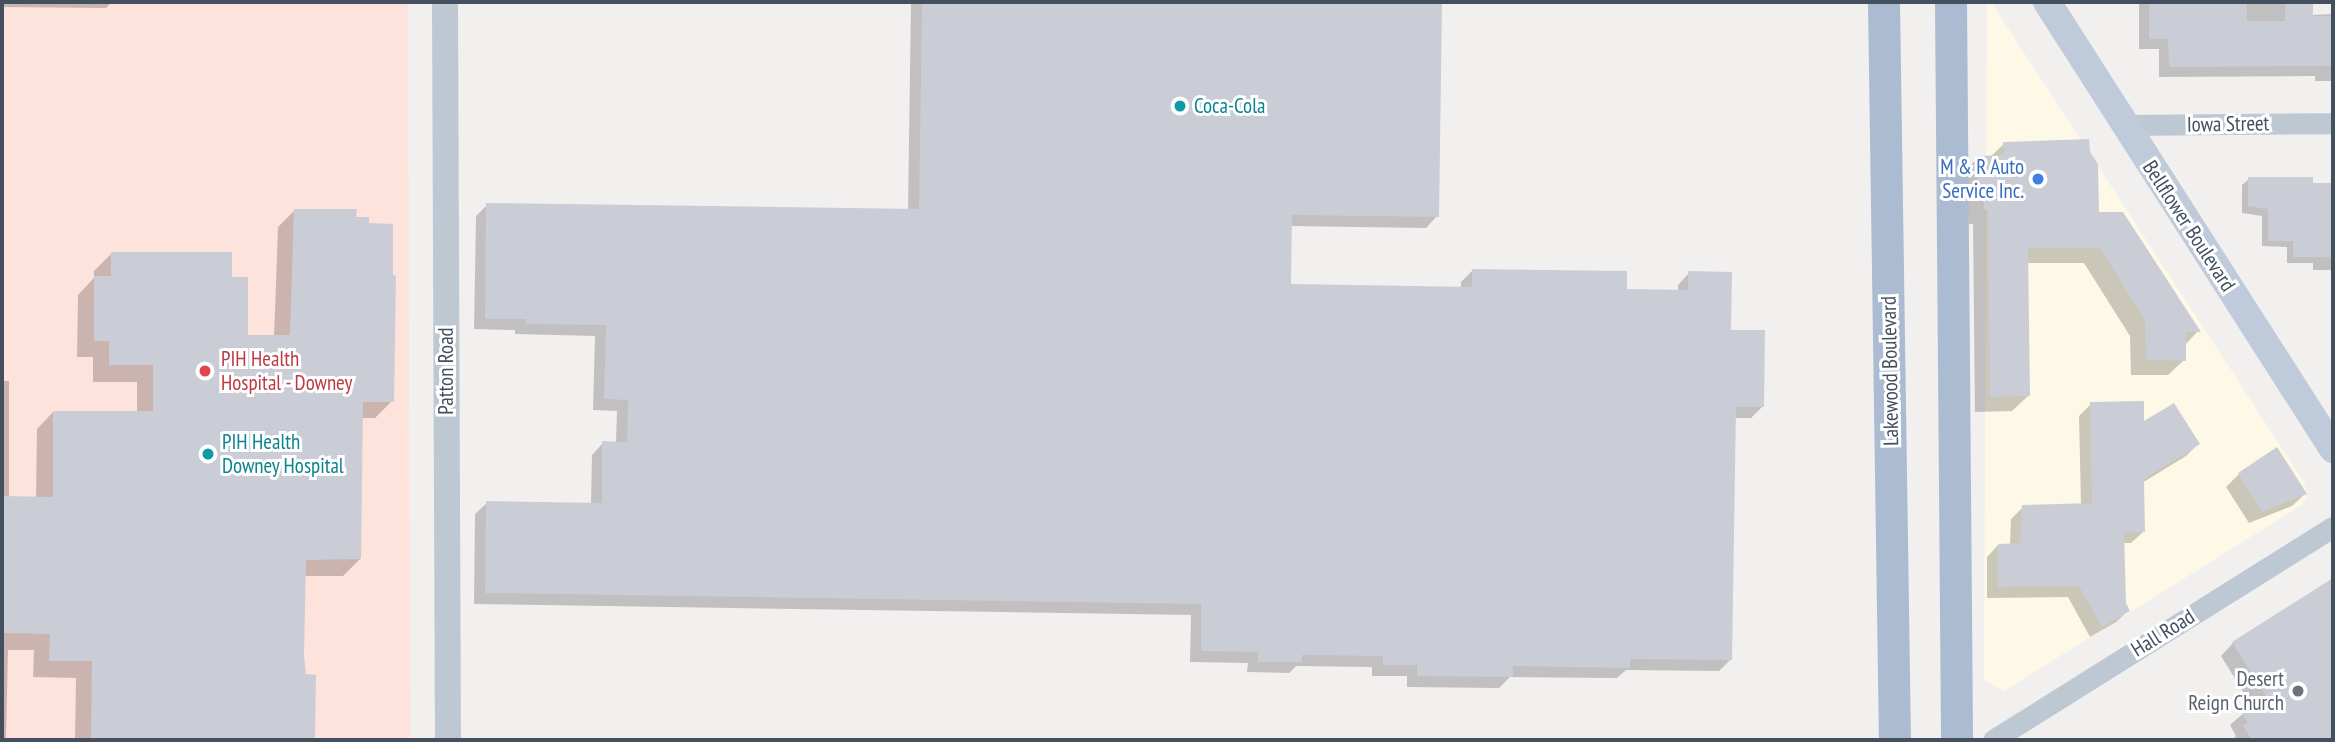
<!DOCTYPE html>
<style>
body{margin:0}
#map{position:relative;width:2335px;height:742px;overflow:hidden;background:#f2efef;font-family:"PT Sans Narrow",sans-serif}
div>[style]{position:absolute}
.commercial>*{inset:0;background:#fef9e6}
.medical>*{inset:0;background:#fee2dc}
.shadow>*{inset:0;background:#0003}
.building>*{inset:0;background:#cacdd5}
.minor>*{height:21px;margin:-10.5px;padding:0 10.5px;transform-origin:10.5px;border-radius:10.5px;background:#bec8d3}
.tertiary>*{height:26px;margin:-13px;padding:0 13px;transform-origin:13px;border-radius:13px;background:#bec8d3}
.secondary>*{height:28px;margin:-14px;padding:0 14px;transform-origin:14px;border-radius:14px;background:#bfcada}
.primary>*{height:32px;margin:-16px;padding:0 16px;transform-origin:16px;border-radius:16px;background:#abbbd1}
.dots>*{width:19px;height:19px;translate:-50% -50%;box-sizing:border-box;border:4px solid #fff;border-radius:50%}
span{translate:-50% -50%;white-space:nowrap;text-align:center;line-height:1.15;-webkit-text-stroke:6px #fff;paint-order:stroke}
.culture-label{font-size:21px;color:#0d838f}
.left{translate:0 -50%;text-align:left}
.street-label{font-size:21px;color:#44505f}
.shop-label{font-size:21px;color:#366cbe}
.right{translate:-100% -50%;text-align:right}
.health-label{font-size:21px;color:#be3a42}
.worship-label{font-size:21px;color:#5b616d}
.frame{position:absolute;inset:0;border:4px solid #44505f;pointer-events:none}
</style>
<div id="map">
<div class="commercial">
<i style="clip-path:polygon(1987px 2px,1991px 2px,2304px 482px,2307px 494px,2303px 504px,2004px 691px,1984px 680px)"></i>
</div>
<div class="medical">
<i style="clip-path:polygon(2px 2px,408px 2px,410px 740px,2px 740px)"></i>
</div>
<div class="shadow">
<i style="clip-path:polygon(2px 2px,112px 2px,106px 8px,2px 7px)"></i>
<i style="clip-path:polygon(911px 2px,1440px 2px,1437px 216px,1426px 228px,1290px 226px,1289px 286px,1461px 289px,1461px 282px,1472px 271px,1625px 290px,1678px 291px,1678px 285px,1689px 273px,1730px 331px,1763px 406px,1751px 418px,1734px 418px,1730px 660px,1719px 671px,1626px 670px,1617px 678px,1510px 677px,1499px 688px,1407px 687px,1407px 676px,1372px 676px,1372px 667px,1296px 666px,1289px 673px,1247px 672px,1248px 663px,1190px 662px,1191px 615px,474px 604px,475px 514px,487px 503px,591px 504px,592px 455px,603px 443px,616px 443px,617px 411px,593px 410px,595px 336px,515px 334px,515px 330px,474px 329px,476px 216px,487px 205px,908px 211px)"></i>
<i style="clip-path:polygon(2139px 2px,2311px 2px,2311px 15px,2333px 14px,2333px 81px,2315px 81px,2315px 76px,2159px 77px,2159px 49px,2139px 49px)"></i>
<i style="clip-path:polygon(2004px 144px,2098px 214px,2198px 331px,2184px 346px,2184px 360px,2168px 375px,2131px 375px,2130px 336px,2084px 263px,2026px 263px,2028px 396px,2012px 411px,1975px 412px,1973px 224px,1969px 224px,1962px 173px,1978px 158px,1990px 157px)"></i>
<i style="clip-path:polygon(2249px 179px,2333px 185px,2333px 270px,2313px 270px,2313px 263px,2287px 263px,2287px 247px,2262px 246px,2262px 216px,2242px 213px,2242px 185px)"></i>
<i style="clip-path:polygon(295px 210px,355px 219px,392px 401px,375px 418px,361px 418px,360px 559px,343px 576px,304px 576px,302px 655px,304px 676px,314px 676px,313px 740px,75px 740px,76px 678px,33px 677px,34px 650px,8px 650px,6px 740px,2px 740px,2px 381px,9px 381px,9px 498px,36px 498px,37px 429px,53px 412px,137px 413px,137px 382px,93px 382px,93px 357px,77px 357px,78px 295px,94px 278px,94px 271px,111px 254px,230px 278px,246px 337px,274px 337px,278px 227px)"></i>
<i style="clip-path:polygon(2091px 404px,2198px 444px,2186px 456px,2142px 483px,2143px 532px,2131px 543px,2123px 543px,2124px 603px,2128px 611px,2116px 622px,2090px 637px,2068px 597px,1987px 598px,1987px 557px,1998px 545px,2010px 545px,2011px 519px,2023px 507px,2081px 505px,2079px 416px)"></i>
<i style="clip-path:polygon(2239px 474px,2305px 494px,2292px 506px,2249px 523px,2226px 487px)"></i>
<i style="clip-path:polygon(2329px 583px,2333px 584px,2333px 740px,2232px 740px,2236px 736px,2230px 725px,2252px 706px,2221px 656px,2233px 643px)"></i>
</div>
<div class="building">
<i style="clip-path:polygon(922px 2px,1442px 2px,1439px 217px,1292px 215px,1291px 284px,1472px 287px,1472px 269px,1627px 271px,1627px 289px,1688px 290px,1688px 271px,1732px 272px,1731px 330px,1765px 330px,1764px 407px,1736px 407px,1732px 660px,1630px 659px,1630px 668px,1513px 666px,1513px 677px,1417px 676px,1417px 665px,1383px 665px,1383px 656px,1302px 655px,1302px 662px,1258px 662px,1258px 652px,1201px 651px,1201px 604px,485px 593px,486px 501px,602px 503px,602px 441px,627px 442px,628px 400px,604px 399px,606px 325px,526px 324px,526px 319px,485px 319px,486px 203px,919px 209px)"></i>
<i style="clip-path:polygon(2149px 2px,2247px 2px,2247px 21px,2285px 21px,2285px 2px,2313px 2px,2313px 16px,2333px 16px,2333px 66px,2169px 67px,2168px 39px,2149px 39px)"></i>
<i style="clip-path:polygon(2089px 139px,2090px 152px,2098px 164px,2099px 212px,2123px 212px,2201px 332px,2186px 332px,2186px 361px,2146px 360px,2145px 320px,2100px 248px,2028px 248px,2030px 396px,1990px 397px,1988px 209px,1984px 209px,1983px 194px,1978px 194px,1977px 156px,2004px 155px,2003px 142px)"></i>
<i style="clip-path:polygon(2248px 177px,2313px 177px,2313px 183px,2333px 183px,2333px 257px,2293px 257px,2293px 241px,2268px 241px,2268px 209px,2248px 206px)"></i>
<i style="clip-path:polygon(294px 209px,357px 209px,356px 217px,369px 217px,369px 223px,393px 224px,393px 275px,396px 276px,394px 402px,363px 402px,361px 559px,306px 560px,304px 655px,306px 674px,316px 675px,315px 740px,91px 740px,92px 661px,49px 661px,50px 634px,2px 633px,2px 496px,53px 497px,53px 411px,153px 411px,153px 365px,109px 365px,109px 341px,94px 341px,94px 276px,111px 276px,111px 252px,232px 252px,232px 277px,248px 277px,248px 335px,290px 335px)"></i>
<i style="clip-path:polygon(2144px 401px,2144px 421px,2174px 403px,2200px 444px,2144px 479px,2145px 532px,2124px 533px,2126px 603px,2130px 611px,2102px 627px,2079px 586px,1998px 587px,1998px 544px,2020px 543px,2022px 505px,2092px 503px,2090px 402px)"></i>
<i style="clip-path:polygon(2277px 447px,2307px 494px,2262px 512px,2238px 473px)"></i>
<i style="clip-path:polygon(2333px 578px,2333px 740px,2252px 740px,2243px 726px,2248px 723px,2241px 711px,2266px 696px,2232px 642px)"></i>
</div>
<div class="minor">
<i style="left:2123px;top:125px;width:210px;rotate:-0.5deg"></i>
<i style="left:1993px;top:740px;width:401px;rotate:-32.1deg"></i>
</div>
<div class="tertiary">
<i style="left:445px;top:2px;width:738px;rotate:89.77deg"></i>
</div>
<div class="secondary">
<i style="left:2047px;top:2px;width:531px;rotate:57.39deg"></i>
</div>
<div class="primary">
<i style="left:1884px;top:2px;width:738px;rotate:89.15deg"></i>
<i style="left:1951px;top:2px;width:738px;rotate:89.53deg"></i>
</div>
<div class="dots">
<i style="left:1180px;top:106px;background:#0f9aa8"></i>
<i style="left:2038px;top:179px;background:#3f7fe0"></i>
<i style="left:205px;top:371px;background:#e0444e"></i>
<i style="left:208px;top:454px;background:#0f9aa8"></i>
<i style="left:2298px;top:691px;background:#6b7280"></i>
</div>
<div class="culture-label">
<span class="left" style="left:1194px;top:106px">Coca-Cola</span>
<span class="left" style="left:222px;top:454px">PIH Health<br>Downey Hospital</span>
</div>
<div class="street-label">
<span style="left:2228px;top:124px;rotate:-1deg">Iowa Street</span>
<span style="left:2189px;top:226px;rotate:57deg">Bellflower Boulevard</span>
<span style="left:446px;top:371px;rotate:-90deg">Patton Road</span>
<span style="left:1890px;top:371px;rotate:-91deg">Lakewood Boulevard</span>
<span style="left:2163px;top:633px;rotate:-32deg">Hall Road</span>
</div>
<div class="shop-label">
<span class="right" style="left:2024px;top:179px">M &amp; R Auto<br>Service Inc.</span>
</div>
<div class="health-label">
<span class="left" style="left:221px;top:371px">PIH Health<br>Hospital - Downey</span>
</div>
<div class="worship-label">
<span class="right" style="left:2284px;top:691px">Desert<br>Reign Church</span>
</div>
<div class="frame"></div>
</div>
